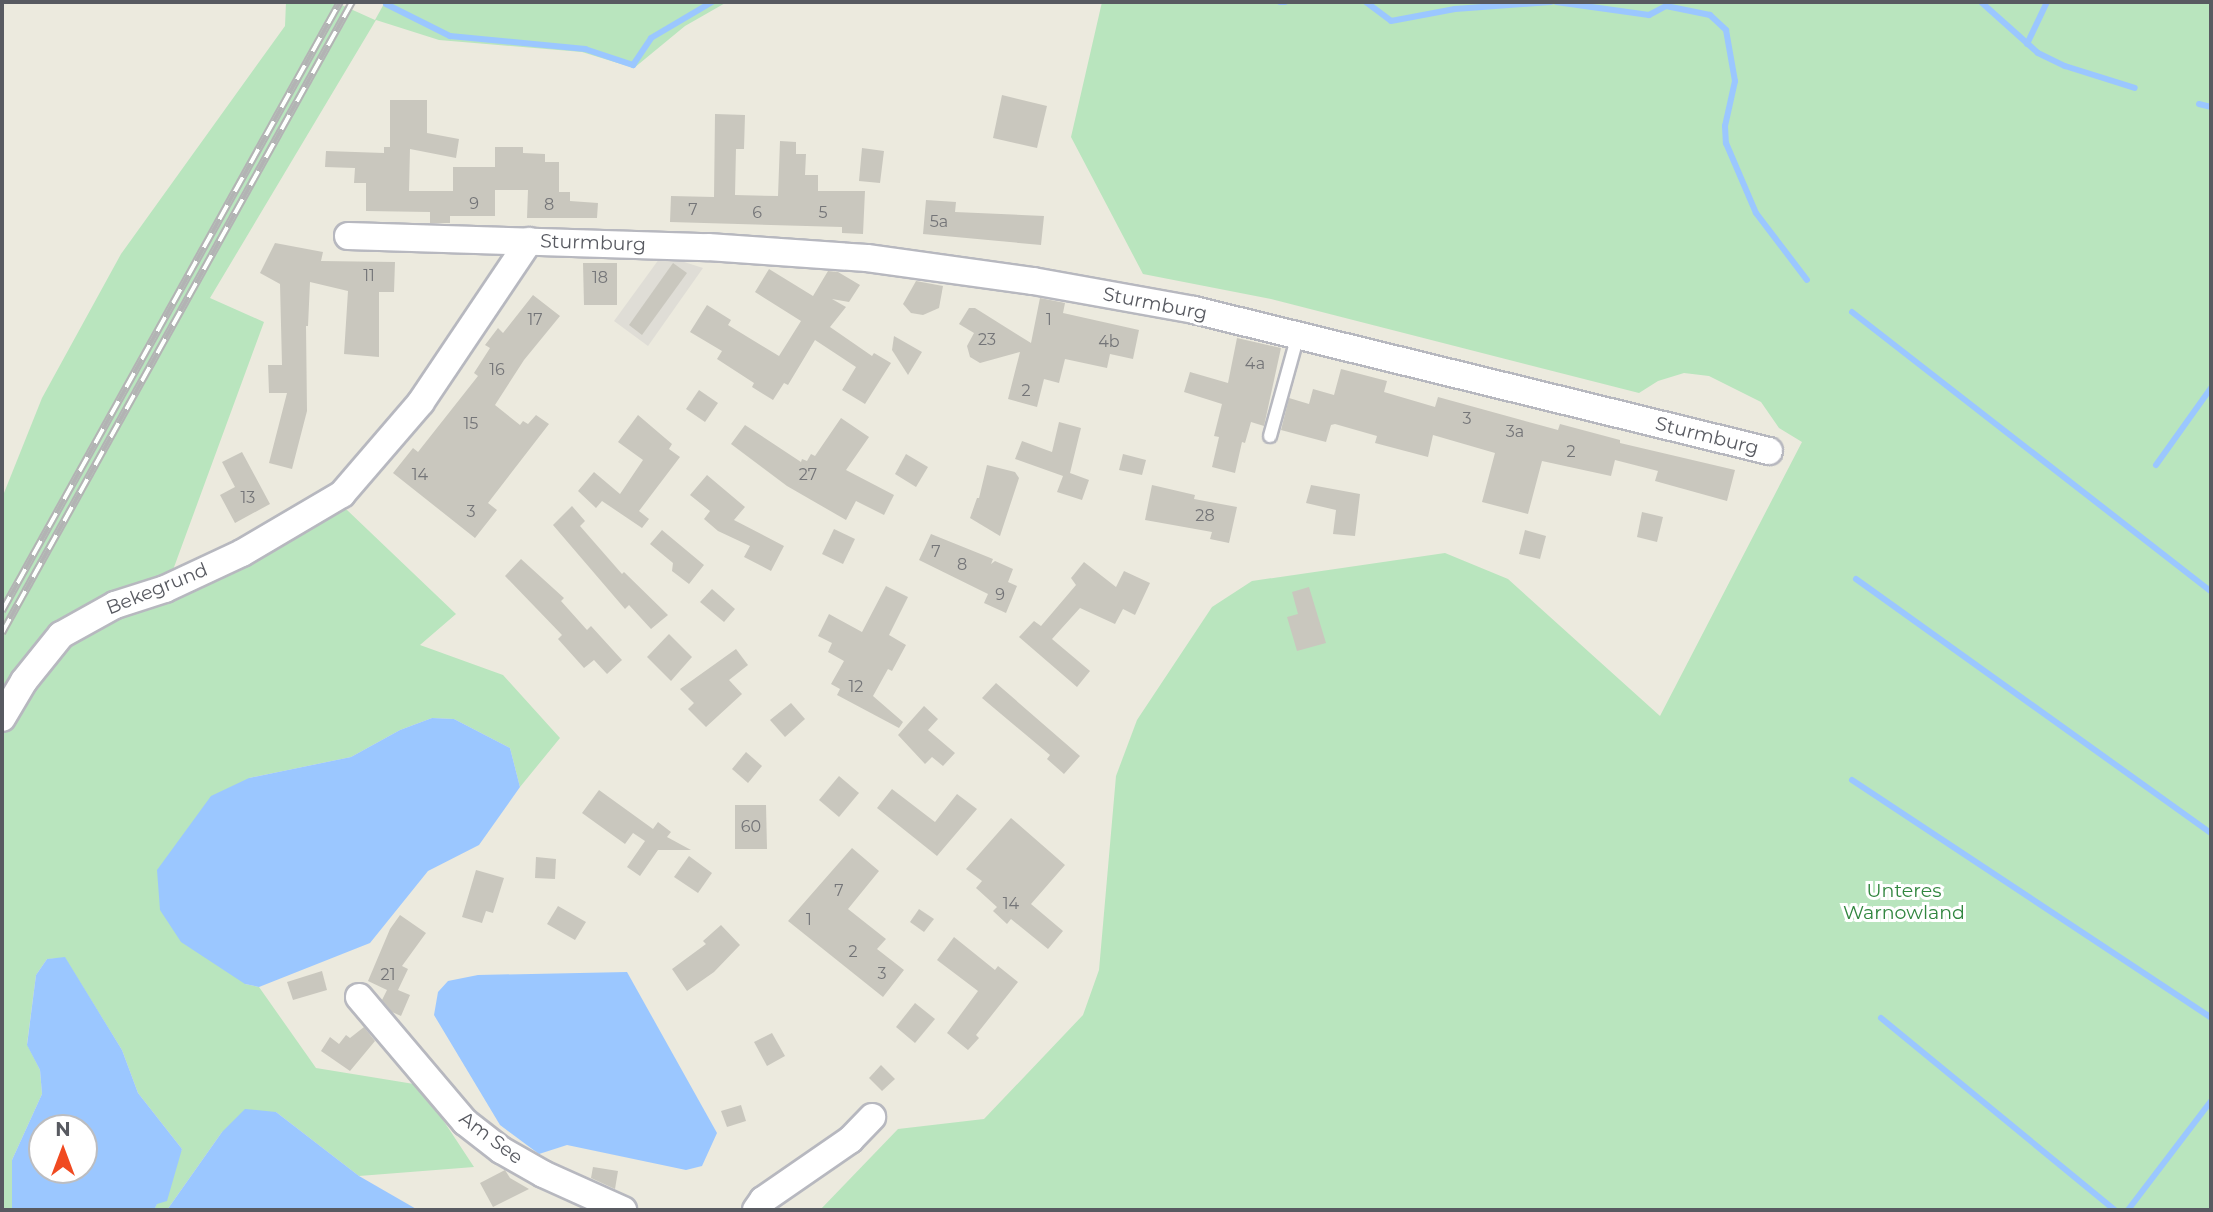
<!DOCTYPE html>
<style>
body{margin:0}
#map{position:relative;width:2213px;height:1212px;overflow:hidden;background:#eceade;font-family:Montserrat,sans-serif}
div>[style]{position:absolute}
.industrial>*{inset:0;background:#dfddd6}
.green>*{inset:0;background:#b9e5be}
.water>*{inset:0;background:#9bc7ff}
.stream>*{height:6px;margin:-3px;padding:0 3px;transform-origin:3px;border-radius:3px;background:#9bc7ff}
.building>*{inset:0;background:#c9c7be}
.roads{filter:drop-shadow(2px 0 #b7b8bf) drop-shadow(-2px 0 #b7b8bf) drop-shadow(0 2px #b7b8bf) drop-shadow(0 -2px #b7b8bf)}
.lane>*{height:12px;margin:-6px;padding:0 6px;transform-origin:6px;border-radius:6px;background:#fff}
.street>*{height:26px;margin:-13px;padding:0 13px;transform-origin:13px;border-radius:13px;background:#fff}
.rail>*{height:8px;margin-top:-4px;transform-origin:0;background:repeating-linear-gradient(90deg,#fff 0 16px,#b3b3b4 0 32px);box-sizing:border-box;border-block:2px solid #b3b3b4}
span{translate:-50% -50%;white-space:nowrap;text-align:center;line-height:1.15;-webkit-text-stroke:6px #fff;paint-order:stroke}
.number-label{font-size:16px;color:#747578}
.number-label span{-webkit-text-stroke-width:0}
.street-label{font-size:19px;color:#585a61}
.park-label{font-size:19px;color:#31863f}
.frame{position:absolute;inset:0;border:4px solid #585a61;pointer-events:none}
.north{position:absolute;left:28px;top:1114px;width:70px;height:70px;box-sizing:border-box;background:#fff;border:2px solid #bcbdc0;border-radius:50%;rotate:0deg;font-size:19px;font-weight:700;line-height:28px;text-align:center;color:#585a61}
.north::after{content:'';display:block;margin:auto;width:24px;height:32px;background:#f04a21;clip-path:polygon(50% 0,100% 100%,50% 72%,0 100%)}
</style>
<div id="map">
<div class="industrial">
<i style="clip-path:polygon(662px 255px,703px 268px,648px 346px,614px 321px)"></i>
</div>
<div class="green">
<i style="clip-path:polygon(286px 2px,335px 2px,375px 20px,385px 2px,727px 2px,685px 26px,634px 68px,582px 52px,439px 40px,376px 20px,210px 298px,264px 322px,166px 589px,334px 509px,347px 510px,456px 614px,420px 645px,503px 675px,560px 738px,520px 787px,510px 748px,454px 719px,432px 718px,400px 730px,351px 757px,249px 778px,245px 984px,259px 987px,316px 1068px,420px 1085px,474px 1167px,359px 1176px,276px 1112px,222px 1132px,167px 1210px,154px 1210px,182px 1149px,138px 1093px,122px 1050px,65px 958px,47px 959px,36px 975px,27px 1044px,40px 1070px,42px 1094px,12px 1160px,12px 1210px,2px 1210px,2px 498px,42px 398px,121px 254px,285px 26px)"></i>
<i style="clip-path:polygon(1102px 2px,2211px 2px,2211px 1210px,820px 1210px,898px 1129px,984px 1119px,1083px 1015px,1099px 970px,1116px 776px,1137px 720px,1212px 607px,1252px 581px,1445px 553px,1508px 579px,1660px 716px,1802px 442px,1779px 428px,1761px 402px,1709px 376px,1684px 373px,1658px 381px,1639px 393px,1271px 299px,1143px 274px,1071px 137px)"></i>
</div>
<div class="water">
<i style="clip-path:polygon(432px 718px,454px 719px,510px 748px,520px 787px,479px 845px,428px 871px,370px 943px,259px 987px,245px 984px,181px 942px,160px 910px,157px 870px,211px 796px,249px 778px,351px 757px,400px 730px)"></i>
<i style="clip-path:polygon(evenodd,65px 957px,122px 1050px,138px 1093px,182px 1149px,167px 1201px,157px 1204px,154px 1210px,12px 1210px,12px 1160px,42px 1094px,40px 1070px,27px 1045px,36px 975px,47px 959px,65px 957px,42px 1128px,84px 1128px,84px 1170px,42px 1170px,42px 1128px)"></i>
<i style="clip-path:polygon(627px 972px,717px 1133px,702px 1166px,686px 1170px,567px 1145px,539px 1154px,500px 1125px,434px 1015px,438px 992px,448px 981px,478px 975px)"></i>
<i style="clip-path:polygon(245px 1109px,276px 1112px,359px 1176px,418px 1210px,167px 1210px,222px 1132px)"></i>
</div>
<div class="stream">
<i style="left:1280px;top:2px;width:5px"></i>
<i style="left:1366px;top:2px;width:31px;rotate:37deg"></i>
<i style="left:1391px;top:21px;width:65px;rotate:-10.6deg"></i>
<i style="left:1455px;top:9px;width:96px;rotate:-4.2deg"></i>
<i style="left:1556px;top:2px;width:94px;rotate:8deg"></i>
<i style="left:1649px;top:15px;width:19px;rotate:-28deg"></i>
<i style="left:1666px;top:6px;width:45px;rotate:11.6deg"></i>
<i style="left:1710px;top:15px;width:22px;rotate:43deg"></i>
<i style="left:1726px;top:30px;width:52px;rotate:80deg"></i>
<i style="left:1735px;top:81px;width:46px;rotate:102.5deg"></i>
<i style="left:1725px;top:126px;width:17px;rotate:87deg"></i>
<i style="left:1726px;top:143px;width:76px;rotate:66.8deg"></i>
<i style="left:1756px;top:213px;width:84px;rotate:52.7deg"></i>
<i style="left:1981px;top:2px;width:76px;rotate:41.8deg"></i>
<i style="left:2038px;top:53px;width:30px;rotate:26deg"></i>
<i style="left:2065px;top:66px;width:73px;rotate:17.4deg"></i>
<i style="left:386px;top:4px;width:72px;rotate:26.6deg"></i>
<i style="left:450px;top:36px;width:136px;rotate:5.5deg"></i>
<i style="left:585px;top:49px;width:51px;rotate:18.4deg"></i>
<i style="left:633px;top:65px;width:32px;rotate:-56deg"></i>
<i style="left:651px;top:38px;width:71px;rotate:-30.5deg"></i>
<i style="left:2027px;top:44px;width:47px;rotate:-64.5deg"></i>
<i style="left:2199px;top:104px;width:12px;rotate:14deg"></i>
<i style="left:1852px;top:312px;width:455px;rotate:37.9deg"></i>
<i style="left:2156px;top:465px;width:95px;rotate:-54.5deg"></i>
<i style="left:1856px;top:579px;width:437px;rotate:35.6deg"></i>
<i style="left:1852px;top:780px;width:431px;rotate:33.5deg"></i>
<i style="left:1881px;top:1018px;width:303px;rotate:39.4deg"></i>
<i style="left:2128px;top:1210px;width:137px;rotate:-52.7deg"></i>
</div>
<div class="building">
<i style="clip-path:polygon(1002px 95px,1047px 106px,1037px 148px,993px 138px)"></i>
<i style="clip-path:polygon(390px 100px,427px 100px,427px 133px,459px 139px,456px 158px,410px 149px,409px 191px,453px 191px,453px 167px,495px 167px,495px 147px,523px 147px,523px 153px,545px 154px,545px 162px,559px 162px,559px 192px,570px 192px,570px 201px,598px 203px,597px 218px,527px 218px,528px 190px,495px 190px,495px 216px,450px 216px,450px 223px,430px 223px,430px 212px,366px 211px,366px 183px,354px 183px,355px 168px,325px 167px,326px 151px,384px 153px,384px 147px,390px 147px)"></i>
<i style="clip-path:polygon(715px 114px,745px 115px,744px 149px,736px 149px,735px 195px,778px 196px,780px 141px,796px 142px,796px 154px,806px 154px,805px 175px,818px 175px,818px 191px,865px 191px,863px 234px,842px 233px,842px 227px,670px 222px,671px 196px,714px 197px)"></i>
<i style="clip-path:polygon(862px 148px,884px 151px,880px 183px,859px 181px)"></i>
<i style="clip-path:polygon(926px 200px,956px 202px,955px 212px,1044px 216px,1041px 245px,923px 234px)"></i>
<i style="clip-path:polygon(275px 243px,323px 252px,321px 261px,395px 262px,394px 292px,379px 292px,379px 357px,344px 354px,348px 291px,310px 282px,308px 326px,306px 326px,307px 411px,292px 469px,269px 463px,287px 393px,269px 393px,268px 365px,282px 365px,280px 284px,260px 273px)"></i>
<i style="clip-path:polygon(583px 263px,617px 263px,617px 305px,584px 305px)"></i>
<i style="clip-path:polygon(673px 263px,687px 273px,642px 335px,629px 325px)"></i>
<i style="clip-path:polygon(769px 269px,813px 296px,828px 271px,838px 272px,860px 285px,849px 302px,832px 299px,846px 307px,830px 327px,872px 356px,874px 353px,891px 363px,865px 404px,842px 390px,856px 367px,815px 340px,788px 385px,784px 383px,773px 400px,752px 387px,754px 383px,717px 359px,722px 351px,690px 332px,707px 305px,731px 320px,728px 325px,779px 356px,801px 321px,755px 292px)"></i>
<i style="clip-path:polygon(916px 281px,943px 286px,939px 308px,923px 315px,911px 313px,903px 304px)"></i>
<i style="clip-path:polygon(533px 295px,560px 316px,524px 360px,495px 405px,520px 425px,523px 421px,528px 424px,536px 415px,549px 424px,488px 503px,497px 510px,475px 538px,393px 473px,413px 448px,418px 452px,478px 376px,474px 373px,490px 348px,485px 345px,498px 328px,503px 333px)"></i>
<i style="clip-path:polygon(1040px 298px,1065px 303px,1063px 313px,1139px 330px,1133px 359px,1110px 354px,1107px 368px,1065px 359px,1059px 383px,1044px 379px,1037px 407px,1008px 399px,1020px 352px,980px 363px,970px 357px,967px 346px,974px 333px,959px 324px,969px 308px,975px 308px,1031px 343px)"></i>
<i style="clip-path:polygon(894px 336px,922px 352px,908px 375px,892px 350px)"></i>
<i style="clip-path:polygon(1237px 338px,1281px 348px,1264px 426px,1251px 422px,1245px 443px,1242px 442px,1235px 473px,1212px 467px,1219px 437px,1214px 436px,1222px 404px,1184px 392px,1190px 372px,1228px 383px)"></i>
<i style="clip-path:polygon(1341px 369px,1387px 381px,1384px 392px,1435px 407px,1438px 397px,1558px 430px,1560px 424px,1620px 440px,1620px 443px,1735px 470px,1727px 501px,1655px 481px,1658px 471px,1615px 460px,1611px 476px,1542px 461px,1528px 514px,1482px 502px,1495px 453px,1433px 435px,1428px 457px,1375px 443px,1377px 436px,1335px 424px,1331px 425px,1326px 442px,1281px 430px,1289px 398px,1309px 404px,1313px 389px,1334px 395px)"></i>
<i style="clip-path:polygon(699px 390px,718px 403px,705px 422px,686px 409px)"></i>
<i style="clip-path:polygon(638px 415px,672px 444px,669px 449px,680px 457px,639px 511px,649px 519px,642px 528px,602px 501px,596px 508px,578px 491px,594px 472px,620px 494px,643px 460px,618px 442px)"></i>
<i style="clip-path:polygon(841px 418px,869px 437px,846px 470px,894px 495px,884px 515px,856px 501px,846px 520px,787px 486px,731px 444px,745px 425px,801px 462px,802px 459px,807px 461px,811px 454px,815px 456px)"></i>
<i style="clip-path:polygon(1059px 422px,1081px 428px,1070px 473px,1089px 480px,1082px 500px,1057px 492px,1063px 476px,1015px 459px,1022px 441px,1052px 452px)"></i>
<i style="clip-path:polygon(242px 452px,270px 504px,235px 523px,220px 495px,235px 487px,222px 462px)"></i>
<i style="clip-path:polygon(906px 454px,928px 467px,916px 487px,895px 474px)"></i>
<i style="clip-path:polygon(1123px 454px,1146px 460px,1142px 475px,1119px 470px)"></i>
<i style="clip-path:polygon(987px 465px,1015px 472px,1019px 478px,1000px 536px,970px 518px,977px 498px,979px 498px)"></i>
<i style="clip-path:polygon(707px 475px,745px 507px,734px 520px,784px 546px,771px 571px,744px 557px,750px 546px,718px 531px,704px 519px,710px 511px,690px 495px)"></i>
<i style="clip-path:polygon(1152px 485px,1195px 495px,1194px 499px,1237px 507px,1229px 543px,1210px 539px,1212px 532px,1145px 520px)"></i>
<i style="clip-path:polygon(1311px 485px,1360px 494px,1355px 536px,1333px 534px,1336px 510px,1306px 503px)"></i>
<i style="clip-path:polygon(572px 506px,585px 521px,580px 526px,622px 574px,624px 572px,668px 615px,651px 629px,629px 605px,625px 609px,553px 525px)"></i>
<i style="clip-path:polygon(1642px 512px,1663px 517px,1657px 542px,1637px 537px)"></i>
<i style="clip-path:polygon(834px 529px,855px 539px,843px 564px,822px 554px)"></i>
<i style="clip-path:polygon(662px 530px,704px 565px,689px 584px,672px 571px,673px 563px,650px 544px)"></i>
<i style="clip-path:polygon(1525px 530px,1546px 536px,1540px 559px,1519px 554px)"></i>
<i style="clip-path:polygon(931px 534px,993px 559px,991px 564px,995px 561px,1013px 569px,1008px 582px,1017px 586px,1006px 613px,984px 603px,988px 594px,919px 560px)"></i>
<i style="clip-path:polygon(521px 559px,564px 598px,561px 601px,587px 630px,591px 626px,622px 660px,607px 674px,594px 660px,584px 668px,558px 639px,562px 635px,505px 576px)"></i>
<i style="clip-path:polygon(1084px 562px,1116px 587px,1124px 571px,1150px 583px,1135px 615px,1123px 609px,1115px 624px,1080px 608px,1052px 639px,1090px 671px,1077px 687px,1019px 637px,1034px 621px,1041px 626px,1076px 585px,1071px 578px)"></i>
<i style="clip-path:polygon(886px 586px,908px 597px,889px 635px,906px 645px,892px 671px,888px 669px,873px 696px,903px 722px,899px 728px,837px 695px,840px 689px,831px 684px,844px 661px,828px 652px,832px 643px,818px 636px,829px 614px,862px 632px)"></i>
<i style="clip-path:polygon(1309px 587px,1326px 643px,1297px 651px,1287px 617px,1298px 614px,1292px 592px)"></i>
<i style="clip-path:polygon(712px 589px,735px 609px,724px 622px,700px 602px)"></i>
<i style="clip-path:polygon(669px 634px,692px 657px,671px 681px,647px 657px)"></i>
<i style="clip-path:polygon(736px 649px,748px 665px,729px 680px,742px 694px,706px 727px,688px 709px,694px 703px,680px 689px)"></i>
<i style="clip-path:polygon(996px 683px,1080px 756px,1064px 774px,1047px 759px,1050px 755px,982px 698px)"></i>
<i style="clip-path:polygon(791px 703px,805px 719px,785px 737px,770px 720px)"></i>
<i style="clip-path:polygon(924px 706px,938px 719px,928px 730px,955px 753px,943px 766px,932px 757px,925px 764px,898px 735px)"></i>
<i style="clip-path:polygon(746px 752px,762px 766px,748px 783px,732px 769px)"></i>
<i style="clip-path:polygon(839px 776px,859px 793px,839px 817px,819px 800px)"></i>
<i style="clip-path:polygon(892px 789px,935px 822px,957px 794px,977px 809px,937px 856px,877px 808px)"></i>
<i style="clip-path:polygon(599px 790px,653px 829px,658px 822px,671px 832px,667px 837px,691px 850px,658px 850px,640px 876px,627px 867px,645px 841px,633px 833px,625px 844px,582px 813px)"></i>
<i style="clip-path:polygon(735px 805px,766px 805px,767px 849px,735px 849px)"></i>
<i style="clip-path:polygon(1011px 818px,1065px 865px,1031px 904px,1063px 931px,1048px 949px,1011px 919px,1007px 924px,993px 911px,997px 907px,976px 888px,982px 881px,966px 869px)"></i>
<i style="clip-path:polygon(852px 848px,879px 871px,848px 909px,886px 939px,877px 949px,904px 970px,883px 997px,788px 921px)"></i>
<i style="clip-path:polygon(689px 856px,712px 873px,698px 893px,674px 877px)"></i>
<i style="clip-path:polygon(536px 857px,556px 859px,555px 879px,535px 878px)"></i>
<i style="clip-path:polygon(476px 870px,504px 878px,493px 913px,486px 911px,482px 923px,462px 917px)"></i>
<i style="clip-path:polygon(558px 906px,586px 922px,575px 940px,547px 924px)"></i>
<i style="clip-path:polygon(919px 909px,934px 919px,924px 932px,910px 922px)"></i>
<i style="clip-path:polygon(400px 915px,426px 933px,402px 966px,408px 969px,398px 990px,410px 995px,401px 1016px,392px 1012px,382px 1000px,387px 990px,368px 981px,390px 929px)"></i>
<i style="clip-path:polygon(721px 925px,740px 945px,714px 972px,687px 991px,672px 969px,706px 944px,703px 941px)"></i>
<i style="clip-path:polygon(954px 937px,995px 970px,998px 966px,1018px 982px,976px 1035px,979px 1038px,968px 1050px,947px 1033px,978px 991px,937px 960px)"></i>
<i style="clip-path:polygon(322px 971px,327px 990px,293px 1000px,287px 982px)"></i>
<i style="clip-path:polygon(915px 1003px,935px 1019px,915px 1043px,896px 1027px)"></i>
<i style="clip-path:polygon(364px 1027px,375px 1041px,350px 1071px,321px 1051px,330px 1037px,339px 1044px,346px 1035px,350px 1038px)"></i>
<i style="clip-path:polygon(772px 1033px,785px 1056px,767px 1066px,754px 1042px)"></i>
<i style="clip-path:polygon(881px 1065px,895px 1079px,882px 1091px,869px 1078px)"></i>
<i style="clip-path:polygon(741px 1105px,746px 1121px,727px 1127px,721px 1111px)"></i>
<i style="clip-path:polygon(593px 1167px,618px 1171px,615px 1189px,591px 1178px)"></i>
<i style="clip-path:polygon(505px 1170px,510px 1178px,529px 1189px,493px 1207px,480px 1183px)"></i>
</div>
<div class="roads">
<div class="lane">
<i style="left:1270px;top:436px;width:105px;rotate:-74.5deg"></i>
</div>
<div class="street">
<i style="left:348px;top:236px;width:360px;rotate:1.8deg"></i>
<i style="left:708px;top:247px;width:159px;rotate:4deg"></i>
<i style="left:867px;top:258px;width:168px;rotate:7.9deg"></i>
<i style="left:1033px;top:281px;width:164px;rotate:10.2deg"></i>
<i style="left:1194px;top:310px;width:592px;rotate:13.78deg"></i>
<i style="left:2px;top:718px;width:43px;rotate:-59.3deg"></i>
<i style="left:24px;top:681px;width:59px;rotate:-51.2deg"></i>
<i style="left:61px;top:635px;width:62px;rotate:-29.1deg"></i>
<i style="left:115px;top:605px;width:52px;rotate:-17.7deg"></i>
<i style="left:165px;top:589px;width:85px;rotate:-25.1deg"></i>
<i style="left:242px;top:553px;width:116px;rotate:-30.5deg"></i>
<i style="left:342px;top:494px;width:121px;rotate:-49.3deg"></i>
<i style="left:421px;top:402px;width:194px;rotate:-56.1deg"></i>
<i style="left:359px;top:997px;width:164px;rotate:49.7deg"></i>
<i style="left:465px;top:1122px;width:46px;rotate:37.9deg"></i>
<i style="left:501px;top:1150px;width:48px;rotate:29.7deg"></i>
<i style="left:543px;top:1174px;width:88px;rotate:24.2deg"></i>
<i style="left:756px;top:1210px;width:12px;rotate:-55deg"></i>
<i style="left:763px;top:1200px;width:106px;rotate:-34.6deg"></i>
<i style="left:850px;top:1140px;width:32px;rotate:-46deg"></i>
</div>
</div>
<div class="rail">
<i style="left:2px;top:611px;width:697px;rotate:-60.97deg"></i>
<i style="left:2px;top:633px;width:722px;rotate:-60.98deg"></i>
</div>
<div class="number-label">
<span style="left:474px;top:204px">9</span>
<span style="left:549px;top:205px">8</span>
<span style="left:693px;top:210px">7</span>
<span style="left:757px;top:213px">6</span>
<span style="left:823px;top:213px">5</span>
<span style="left:939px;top:222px">5a</span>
<span style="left:369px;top:276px">11</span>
<span style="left:600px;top:278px">18</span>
<span style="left:535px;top:320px">17</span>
<span style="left:1049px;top:320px">1</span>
<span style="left:987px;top:340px">23</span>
<span style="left:1109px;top:342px">4b</span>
<span style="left:1255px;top:364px">4a</span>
<span style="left:497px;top:370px">16</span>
<span style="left:1026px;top:391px">2</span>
<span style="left:1467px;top:419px">3</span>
<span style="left:471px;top:424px">15</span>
<span style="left:1515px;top:432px">3a</span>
<span style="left:1571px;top:452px">2</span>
<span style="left:420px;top:475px">14</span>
<span style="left:808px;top:475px">27</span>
<span style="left:248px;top:498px">13</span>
<span style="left:471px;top:512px">3</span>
<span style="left:1205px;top:516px">28</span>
<span style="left:936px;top:552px">7</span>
<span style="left:962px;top:565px">8</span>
<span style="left:1000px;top:595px">9</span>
<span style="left:856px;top:687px">12</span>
<span style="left:751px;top:827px">60</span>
<span style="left:839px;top:891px">7</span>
<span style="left:1011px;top:904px">14</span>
<span style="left:809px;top:920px">1</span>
<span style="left:853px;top:952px">2</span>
<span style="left:882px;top:974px">3</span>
<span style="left:388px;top:975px">21</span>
</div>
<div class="street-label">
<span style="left:593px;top:243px;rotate:2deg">Sturmburg</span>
<span style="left:1155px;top:304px;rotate:11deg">Sturmburg</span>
<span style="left:1707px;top:436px;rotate:14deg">Sturmburg</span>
<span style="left:157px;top:589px;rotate:-22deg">Bekegrund</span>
<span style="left:491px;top:1138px;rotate:37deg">Am See</span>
</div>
<div class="park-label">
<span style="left:1904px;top:902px">Unteres<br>Warnowland</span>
</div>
<div class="frame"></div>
<div class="north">N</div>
</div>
